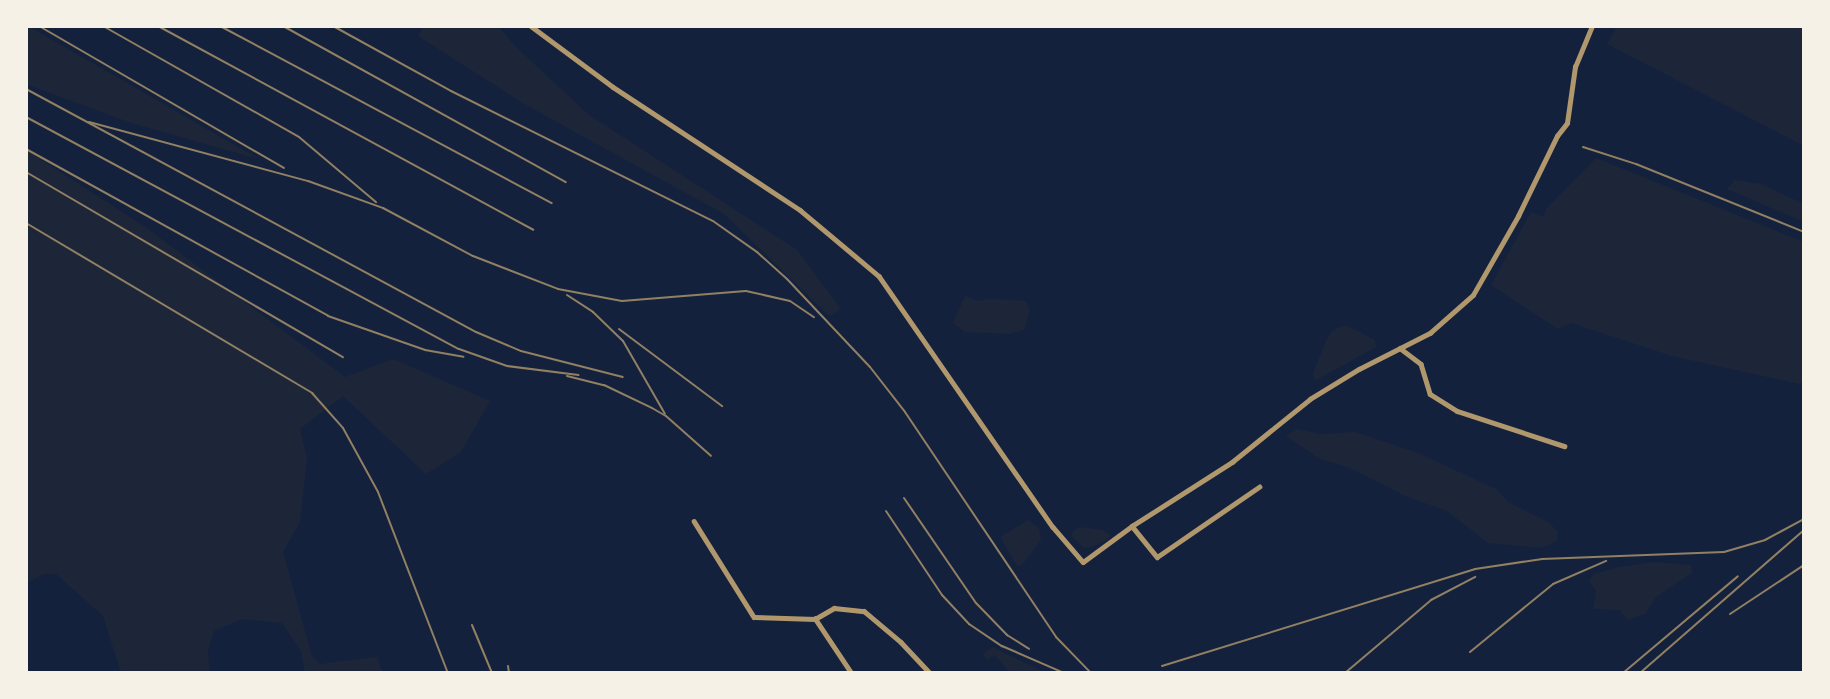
<!DOCTYPE html>
<style>
body{margin:0}
#map{position:relative;width:1830px;height:699px;overflow:hidden;background:#14213d;font-family:"Nunito Sans",sans-serif}
div>[style]{position:absolute}
.green>*{inset:0;background:#1d2539}
.minor>*{height:4.5px;margin:-2.25px;padding:0 2.25px;transform-origin:2.25px;border-radius:2.25px;background:#b1986c}
.rail>*{height:2px;margin:-1px;padding:0 1px;transform-origin:1px;border-radius:1px;background:#918062}
span{translate:-50% -50%;white-space:nowrap;text-align:center;line-height:1.15;-webkit-text-stroke:7px #f6f1e7;paint-order:stroke}
.frame{position:absolute;inset:0;border:28px solid #f6f1e7;pointer-events:none}
</style>
<div id="map">
<div class="green">
<i style="clip-path:polygon(26px 26px,28px 26px,259px 159px,131px 123px,26px 84px)"></i>
<i style="clip-path:polygon(423px 26px,498px 26px,516px 47px,589px 115px,797px 250px,841px 309px,829px 316px,724px 214px,526px 105px,418px 36px)"></i>
<i style="clip-path:polygon(1617px 26px,1804px 26px,1804px 146px,1607px 44px)"></i>
<i style="clip-path:polygon(26px 150px,144px 226px,345px 377px,393px 359px,490px 401px,461px 452px,426px 474px,343px 396px,300px 429px,307px 458px,300px 522px,283px 552px,312px 656px,320px 664px,377px 657px,383px 673px,305px 673px,301px 651px,282px 623px,242px 619px,214px 631px,208px 651px,210px 673px,121px 673px,103px 616px,56px 574px,44px 574px,26px 583px)"></i>
<i style="clip-path:polygon(1596px 158px,1804px 242px,1804px 380px,1799px 384px,1672px 356px,1571px 323px,1558px 329px,1491px 285px,1531px 212px,1543px 217px,1547px 208px)"></i>
<i style="clip-path:polygon(1735px 180px,1761px 184px,1804px 204px,1804px 222px,1727px 189px)"></i>
<i style="clip-path:polygon(965px 296px,979px 301px,989px 299px,1026px 301px,1030px 310px,1024px 330px,1009px 334px,965px 332px,953px 323px)"></i>
<i style="clip-path:polygon(1346px 325px,1375px 340px,1376px 347px,1315px 381px,1313px 373px,1326px 341px,1333px 330px)"></i>
<i style="clip-path:polygon(1297px 429px,1320px 434px,1355px 432px,1418px 453px,1496px 489px,1508px 502px,1548px 522px,1557px 531px,1557px 541px,1542px 548px,1488px 543px,1447px 511px,1405px 496px,1350px 468px,1318px 458px,1286px 436px)"></i>
<i style="clip-path:polygon(1028px 520px,1039px 528px,1041px 540px,1022px 565px,1017px 566px,1000px 537px)"></i>
<i style="clip-path:polygon(1080px 527px,1103px 530px,1110px 535px,1108px 540px,1089px 548px,1083px 547px,1071px 536px,1074px 530px)"></i>
<i style="clip-path:polygon(1655px 562px,1691px 565px,1692px 573px,1656px 597px,1645px 614px,1627px 620px,1620px 610px,1593px 609px,1596px 591px,1589px 581px,1594px 574px,1618px 567px)"></i>
<i style="clip-path:polygon(992px 647px,1038px 669px,1045px 673px,1010px 673px,995px 655px,987px 660px,983px 654px)"></i>
</div>
<div class="minor">
<i style="left:531px;top:26px;width:102px;rotate:36.6deg"></i>
<i style="left:613px;top:87px;width:224px;rotate:33.3deg"></i>
<i style="left:800px;top:210px;width:103px;rotate:39.9deg"></i>
<i style="left:879px;top:276px;width:305px;rotate:55.3deg"></i>
<i style="left:1053px;top:527px;width:46px;rotate:49.4deg"></i>
<i style="left:1083px;top:562px;width:61px;rotate:-36.3deg"></i>
<i style="left:1132px;top:526px;width:119px;rotate:-32.6deg"></i>
<i style="left:1232px;top:462px;width:100px;rotate:-38.9deg"></i>
<i style="left:1310px;top:399px;width:57px;rotate:-31.5deg"></i>
<i style="left:1359px;top:369px;width:80px;rotate:-26.9deg"></i>
<i style="left:1430px;top:333px;width:57px;rotate:-41.5deg"></i>
<i style="left:1473px;top:295px;width:91px;rotate:-60.3deg"></i>
<i style="left:1518px;top:216px;width:89px;rotate:-64deg"></i>
<i style="left:1557px;top:136px;width:16px;rotate:-52deg"></i>
<i style="left:1567px;top:123px;width:57px;rotate:-81.9deg"></i>
<i style="left:1575px;top:67px;width:44px;rotate:-67.5deg"></i>
<i style="left:1400px;top:348px;width:26px;rotate:37deg"></i>
<i style="left:1421px;top:364px;width:31px;rotate:73deg"></i>
<i style="left:1430px;top:394px;width:32px;rotate:32deg"></i>
<i style="left:1457px;top:411px;width:113px;rotate:18.1deg"></i>
<i style="left:694px;top:521px;width:113px;rotate:58deg"></i>
<i style="left:754px;top:617px;width:61px;rotate:1.9deg"></i>
<i style="left:1132px;top:526px;width:40px;rotate:51deg"></i>
<i style="left:1157px;top:557px;width:124px;rotate:-34.5deg"></i>
<i style="left:851px;top:673px;width:65px;rotate:-123.7deg"></i>
<i style="left:815px;top:619px;width:22px;rotate:-30deg"></i>
<i style="left:834px;top:608px;width:30px;rotate:6deg"></i>
<i style="left:864px;top:611px;width:48px;rotate:40deg"></i>
<i style="left:901px;top:642px;width:42px;rotate:46.9deg"></i>
</div>
<div class="rail">
<i style="left:39px;top:26px;width:283px;rotate:30.1deg"></i>
<i style="left:103px;top:26px;width:225px;rotate:29.5deg"></i>
<i style="left:299px;top:137px;width:101px;rotate:40.2deg"></i>
<i style="left:158px;top:26px;width:427px;rotate:28.5deg"></i>
<i style="left:220px;top:26px;width:376px;rotate:28.1deg"></i>
<i style="left:283px;top:26px;width:323px;rotate:28.9deg"></i>
<i style="left:333px;top:26px;width:135px;rotate:28.8deg"></i>
<i style="left:451px;top:91px;width:292px;rotate:26.4deg"></i>
<i style="left:713px;top:221px;width:54px;rotate:35.2deg"></i>
<i style="left:757px;top:252px;width:40px;rotate:42deg"></i>
<i style="left:787px;top:279px;width:121px;rotate:46.7deg"></i>
<i style="left:870px;top:367px;width:57px;rotate:52.1deg"></i>
<i style="left:905px;top:412px;width:271px;rotate:56.1deg"></i>
<i style="left:1056px;top:637px;width:50px;rotate:45.8deg"></i>
<i style="left:26px;top:89px;width:511px;rotate:28.37deg"></i>
<i style="left:476px;top:332px;width:49px;rotate:22.9deg"></i>
<i style="left:521px;top:351px;width:105px;rotate:14.3deg"></i>
<i style="left:26px;top:117px;width:491px;rotate:28.2deg"></i>
<i style="left:459px;top:349px;width:51px;rotate:19.5deg"></i>
<i style="left:507px;top:366px;width:72px;rotate:7.2deg"></i>
<i style="left:89px;top:122px;width:227px;rotate:15.1deg"></i>
<i style="left:308px;top:181px;width:80px;rotate:19.8deg"></i>
<i style="left:383px;top:208px;width:102px;rotate:28.1deg"></i>
<i style="left:473px;top:256px;width:91px;rotate:21.2deg"></i>
<i style="left:558px;top:289px;width:65px;rotate:10.6deg"></i>
<i style="left:622px;top:301px;width:124px;rotate:-4.6deg"></i>
<i style="left:746px;top:291px;width:45px;rotate:12.8deg"></i>
<i style="left:790px;top:301px;width:29px;rotate:34deg"></i>
<i style="left:1583px;top:147px;width:56px;rotate:17.8deg"></i>
<i style="left:1636px;top:164px;width:181px;rotate:22deg"></i>
<i style="left:26px;top:149px;width:345px;rotate:28.9deg"></i>
<i style="left:328px;top:316px;width:103px;rotate:19.3deg"></i>
<i style="left:425px;top:350px;width:39px;rotate:10deg"></i>
<i style="left:26px;top:172px;width:367px;rotate:30.3deg"></i>
<i style="left:26px;top:223px;width:333px;rotate:30.7deg"></i>
<i style="left:312px;top:393px;width:47px;rotate:48.5deg"></i>
<i style="left:343px;top:428px;width:73px;rotate:61.3deg"></i>
<i style="left:378px;top:492px;width:194px;rotate:68.9deg"></i>
<i style="left:567px;top:295px;width:31px;rotate:33deg"></i>
<i style="left:593px;top:312px;width:42px;rotate:44deg"></i>
<i style="left:623px;top:341px;width:84px;rotate:60.1deg"></i>
<i style="left:619px;top:329px;width:129px;rotate:36.8deg"></i>
<i style="left:567px;top:376px;width:38px;rotate:14deg"></i>
<i style="left:604px;top:385px;width:53px;rotate:25.6deg"></i>
<i style="left:652px;top:408px;width:16px;rotate:30deg"></i>
<i style="left:666px;top:416px;width:60px;rotate:41.6deg"></i>
<i style="left:904px;top:498px;width:127px;rotate:55.6deg"></i>
<i style="left:976px;top:603px;width:45px;rotate:45.9deg"></i>
<i style="left:1007px;top:635px;width:26px;rotate:32deg"></i>
<i style="left:886px;top:511px;width:101px;rotate:56.3deg"></i>
<i style="left:942px;top:595px;width:40px;rotate:47deg"></i>
<i style="left:969px;top:624px;width:40px;rotate:34deg"></i>
<i style="left:1002px;top:646px;width:68px;rotate:23.5deg"></i>
<i style="left:1730px;top:614px;width:89px;rotate:-33.5deg"></i>
<i style="left:472px;top:625px;width:52px;rotate:67.4deg"></i>
<i style="left:1470px;top:652px;width:107px;rotate:-39.3deg"></i>
<i style="left:1553px;top:584px;width:58px;rotate:-23.5deg"></i>
<i style="left:508px;top:666px;width:7px;rotate:82deg"></i>
<i style="left:1162px;top:666px;width:328px;rotate:-17.2deg"></i>
<i style="left:1475px;top:569px;width:68px;rotate:-8.5deg"></i>
<i style="left:1542px;top:559px;width:182px;rotate:-2.2deg"></i>
<i style="left:1724px;top:552px;width:43px;rotate:-16.3deg"></i>
<i style="left:1765px;top:540px;width:44px;rotate:-28.3deg"></i>
<i style="left:1345px;top:673px;width:113px;rotate:-40.3deg"></i>
<i style="left:1431px;top:600px;width:50px;rotate:-27.6deg"></i>
<i style="left:1623px;top:673px;width:150px;rotate:-40.1deg"></i>
<i style="left:1640px;top:673px;width:218px;rotate:-41.1deg"></i>
</div>
<div class="frame"></div>
</div>
